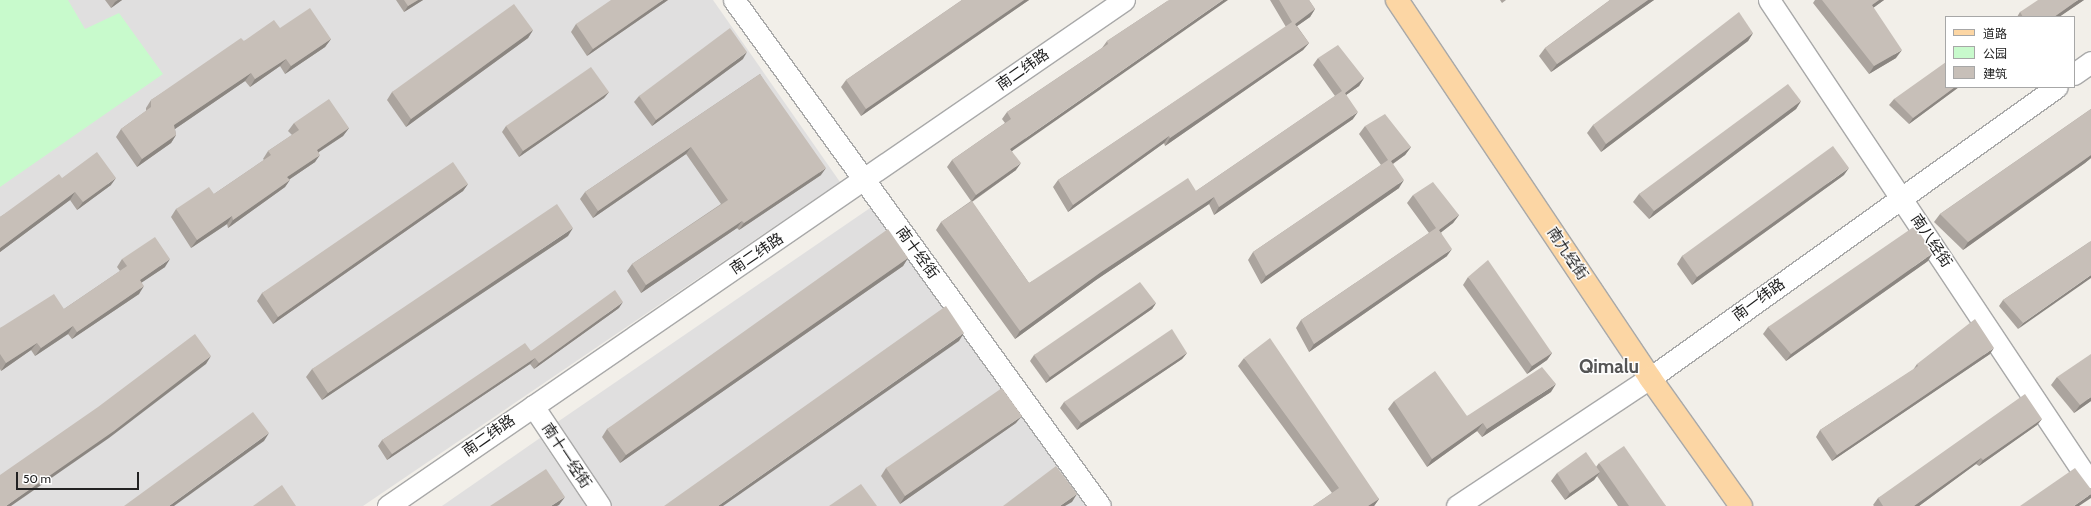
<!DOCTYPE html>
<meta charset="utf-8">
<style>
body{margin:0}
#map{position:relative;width:2091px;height:506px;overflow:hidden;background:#f2efe9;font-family:Cabin,"Noto Sans SC",sans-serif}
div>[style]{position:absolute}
.residential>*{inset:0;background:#e0dfdf}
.park>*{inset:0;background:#c8facc}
.roads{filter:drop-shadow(1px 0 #a9a9a9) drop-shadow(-1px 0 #a9a9a9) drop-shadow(0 1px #a9a9a9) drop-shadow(0 -1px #a9a9a9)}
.minor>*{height:21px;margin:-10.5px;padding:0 10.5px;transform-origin:10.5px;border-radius:10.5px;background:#fff}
.major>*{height:22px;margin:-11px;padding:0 11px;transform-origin:11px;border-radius:11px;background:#fcd6a4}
.wall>*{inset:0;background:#aba49e}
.shaded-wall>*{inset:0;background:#8b8681}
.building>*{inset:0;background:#c7bfb8}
span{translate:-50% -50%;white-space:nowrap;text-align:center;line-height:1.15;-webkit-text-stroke:3px #fff;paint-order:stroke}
.street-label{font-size:15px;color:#222}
.district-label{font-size:19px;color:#555;font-weight:700}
.legend{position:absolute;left:1945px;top:16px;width:130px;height:72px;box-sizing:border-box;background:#fff;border:1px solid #a7a7a7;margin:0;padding:5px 7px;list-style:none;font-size:12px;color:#222}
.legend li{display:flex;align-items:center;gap:8px;height:20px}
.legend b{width:20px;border:1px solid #a7a7a7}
.scale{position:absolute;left:16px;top:472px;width:123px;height:18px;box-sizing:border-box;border:2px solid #222;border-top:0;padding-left:5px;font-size:12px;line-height:14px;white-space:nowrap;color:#222;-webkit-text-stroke:3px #fff;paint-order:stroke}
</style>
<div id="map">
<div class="residential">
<i style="clip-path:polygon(0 0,713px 0,840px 182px,363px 506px,0 506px)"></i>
<i style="clip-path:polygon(873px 206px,1086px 506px,612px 506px,556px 423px)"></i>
<i style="clip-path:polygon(540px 438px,586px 506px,442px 506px)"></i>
</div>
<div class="park">
<i style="clip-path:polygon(0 0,68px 0,85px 29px,119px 13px,163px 74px,0 187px)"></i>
</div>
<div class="roads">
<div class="minor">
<i style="left:734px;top:0;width:624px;rotate:54.12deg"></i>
<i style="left:1769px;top:0;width:581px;rotate:56.36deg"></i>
<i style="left:2074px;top:74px;width:21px;rotate:-35deg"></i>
<i style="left:533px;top:406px;width:120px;rotate:56.2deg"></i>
<i style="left:388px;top:506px;width:893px;rotate:-34.51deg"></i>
<i style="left:1457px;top:506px;width:232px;rotate:-33.6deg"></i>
<i style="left:1650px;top:378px;width:500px;rotate:-35.6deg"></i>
</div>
<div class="major">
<i style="left:1397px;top:0;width:455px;rotate:56.2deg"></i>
<i style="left:1650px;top:378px;width:157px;rotate:54.6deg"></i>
</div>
</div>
<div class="wall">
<i style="clip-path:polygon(105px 0,122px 0,111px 8px)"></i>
<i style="clip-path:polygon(396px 0,423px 0,404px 12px)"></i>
<i style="clip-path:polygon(668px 0,587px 56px,571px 32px,576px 24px)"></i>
<i style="clip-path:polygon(962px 0,1029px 0,861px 116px,841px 87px,846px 80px)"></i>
<i style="clip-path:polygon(1169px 0,1012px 151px,1016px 170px,972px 202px,1029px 283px,1196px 191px,1335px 96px,1313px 65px,1318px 58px,1364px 78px,1359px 86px,1346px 95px,1353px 119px,1214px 215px,1209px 204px,1096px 280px,1015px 339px,936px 230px,941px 222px,971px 201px,947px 167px,952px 160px,1005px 123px,1002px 119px,1007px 112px,1102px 48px,1107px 41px)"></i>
<i style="clip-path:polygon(1270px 0,1309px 0,1315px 9px,1310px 17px,1297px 26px,1309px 43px,1303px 50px,1165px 146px,1164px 143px,1068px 212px,1053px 187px,1058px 180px,1286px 27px)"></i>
<i style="clip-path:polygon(1500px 0,1506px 0,1502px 3px)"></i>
<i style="clip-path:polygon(1610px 0,1654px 0,1551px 72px,1539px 56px,1545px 48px)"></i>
<i style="clip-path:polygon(1815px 0,1884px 0,1873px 8px,1896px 58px,1869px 74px,1813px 3px)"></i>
<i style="clip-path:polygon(2084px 0,2059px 17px,2017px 17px,2020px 12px)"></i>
<i style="clip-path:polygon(280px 28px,331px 39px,325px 47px,285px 74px,280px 66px,250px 87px,245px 81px,175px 129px,176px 135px,171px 143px,137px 167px,116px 137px,121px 129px,146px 111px,146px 108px,151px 100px,244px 41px)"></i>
<i style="clip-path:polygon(533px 30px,528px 38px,406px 127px,387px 100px,392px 92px)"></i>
<i style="clip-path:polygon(1753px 33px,1748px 41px,1601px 152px,1587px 133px,1593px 125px)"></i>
<i style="clip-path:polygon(743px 59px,652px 126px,634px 102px,639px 96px)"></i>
<i style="clip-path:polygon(760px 74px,821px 175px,739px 230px,737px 228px,641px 293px,627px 271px,632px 264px,721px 204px,686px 154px,593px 218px,580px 199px,585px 192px)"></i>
<i style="clip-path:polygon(1946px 87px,1959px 87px,1909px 124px,1889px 105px,1894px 99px)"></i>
<i style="clip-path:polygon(609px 92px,604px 98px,519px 157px,502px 132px,506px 126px)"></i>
<i style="clip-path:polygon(1801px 101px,1796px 109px,1649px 219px,1633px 202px,1639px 194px)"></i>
<i style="clip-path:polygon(2091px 109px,2091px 158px,2085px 163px,1963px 250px,1934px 222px,1940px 214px)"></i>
<i style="clip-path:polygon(294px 123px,349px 128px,343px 136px,319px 152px,315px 162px,290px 179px,285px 187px,228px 228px,227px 224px,191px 248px,171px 217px,176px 209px,214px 194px,264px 160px,263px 159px,268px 151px,292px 135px,288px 131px)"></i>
<i style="clip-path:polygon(1365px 126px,1411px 147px,1405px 155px,1393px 164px,1399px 188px,1261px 284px,1248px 260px,1253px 252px,1381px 165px,1359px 134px)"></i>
<i style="clip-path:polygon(1844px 175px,1692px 285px,1677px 264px,1682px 256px)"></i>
<i style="clip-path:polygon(62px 178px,111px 185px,77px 210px,70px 200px,0 252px,0 217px)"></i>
<i style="clip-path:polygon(468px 184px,463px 191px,273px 324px,257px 301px,262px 293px)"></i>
<i style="clip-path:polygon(1413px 195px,1459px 215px,1453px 223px,1441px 232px,1447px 256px,1309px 352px,1296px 328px,1301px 320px,1429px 233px,1407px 203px)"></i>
<i style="clip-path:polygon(568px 236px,322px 400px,306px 377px,312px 369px)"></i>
<i style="clip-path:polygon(2091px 241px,2018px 329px,1999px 306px,2003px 300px)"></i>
<i style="clip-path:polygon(908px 258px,903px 266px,620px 463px,602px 437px,607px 429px)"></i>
<i style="clip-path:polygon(122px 259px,165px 267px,142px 282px,139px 294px,72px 339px,68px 334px,35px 356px,31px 350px,1px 371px,0 369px,0 328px,64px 309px,120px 271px,117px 267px)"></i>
<i style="clip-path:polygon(1928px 261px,1786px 361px,1763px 334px,1768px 327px)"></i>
<i style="clip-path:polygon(1468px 277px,1552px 353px,1547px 360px,1527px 374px,1463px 285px)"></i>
<i style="clip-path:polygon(1156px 303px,1152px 309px,1046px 383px,1030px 361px,1034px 355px)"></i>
<i style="clip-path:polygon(619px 308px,534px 369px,530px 364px,387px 460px,378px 446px,382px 440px,531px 351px)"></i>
<i style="clip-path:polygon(1187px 353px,1182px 359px,1077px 430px,1060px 408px,1064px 402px)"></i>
<i style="clip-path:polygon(1990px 354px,1832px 461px,1816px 437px,1820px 430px,1913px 370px,1917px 364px)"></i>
<i style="clip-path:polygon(1244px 358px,1379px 499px,1374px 506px,1313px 506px,1332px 493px,1238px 366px)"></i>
<i style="clip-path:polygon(2057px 377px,2091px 401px,2074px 413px,2051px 385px)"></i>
<i style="clip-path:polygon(1551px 392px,1482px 437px,1477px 431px,1427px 467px,1388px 409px,1394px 401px,1467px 416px)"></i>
<i style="clip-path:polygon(2042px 419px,2037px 425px,1979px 466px,1976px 464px,1919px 506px,1874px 506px,1873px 505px,1878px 498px)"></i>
<i style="clip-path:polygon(1016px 423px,900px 504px,881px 476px,886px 468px)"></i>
<i style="clip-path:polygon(1599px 463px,1666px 506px,1618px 506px,1597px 476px,1594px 480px,1565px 500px,1551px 481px,1557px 473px,1596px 467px)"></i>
</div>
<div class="shaded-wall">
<i style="clip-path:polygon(118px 0,122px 0,111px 8px,115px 2px)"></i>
<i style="clip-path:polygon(418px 0,423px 0,404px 12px,408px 6px)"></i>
<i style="clip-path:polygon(663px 0,668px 0,587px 56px,593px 49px)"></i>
<i style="clip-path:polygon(1024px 0,1029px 0,861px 116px,866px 109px)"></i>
<i style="clip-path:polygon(1223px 0,1228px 0,1005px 156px,1010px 149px)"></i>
<i style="clip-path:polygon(1648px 0,1654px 0,1551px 72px,1557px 64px)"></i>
<i style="clip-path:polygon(1879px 0,1884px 0,1866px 13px,1872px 5px)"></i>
<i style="clip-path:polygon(2078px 0,2084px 0,2059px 17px,2054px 17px)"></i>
<i style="clip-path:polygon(1315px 9px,1310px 17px,1290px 31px,1295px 24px)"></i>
<i style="clip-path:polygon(533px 30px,528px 38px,406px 127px,411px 119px)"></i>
<i style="clip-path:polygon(1753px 33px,1748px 41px,1601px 152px,1606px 144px)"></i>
<i style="clip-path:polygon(331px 39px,325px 47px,285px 74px,291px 66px)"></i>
<i style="clip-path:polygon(1309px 43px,1303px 50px,1165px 146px,1170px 138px)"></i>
<i style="clip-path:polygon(1902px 50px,1896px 58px,1869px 74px,1874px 66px)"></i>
<i style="clip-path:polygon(747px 52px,743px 59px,652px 126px,656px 120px)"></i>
<i style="clip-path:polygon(286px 59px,280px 66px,250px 87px,255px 79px)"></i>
<i style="clip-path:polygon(251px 73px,245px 81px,169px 133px,174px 125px)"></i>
<i style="clip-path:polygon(1364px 78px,1359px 86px,1339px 100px,1345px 93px)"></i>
<i style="clip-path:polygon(1955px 87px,1959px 87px,1909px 124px,1913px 118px)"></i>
<i style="clip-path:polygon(609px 92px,604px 98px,519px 157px,523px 151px)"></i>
<i style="clip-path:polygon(1801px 101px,1796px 109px,1649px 219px,1654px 211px)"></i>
<i style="clip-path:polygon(1358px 112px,1353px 119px,1214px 215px,1219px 207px)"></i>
<i style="clip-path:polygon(349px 128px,343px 136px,311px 157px,317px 150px)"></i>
<i style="clip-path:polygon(176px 135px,171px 143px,137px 167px,142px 159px)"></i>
<i style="clip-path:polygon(1169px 136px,1164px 143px,1068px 212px,1073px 205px)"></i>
<i style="clip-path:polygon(691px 147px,686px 154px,593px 218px,598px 211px)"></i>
<i style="clip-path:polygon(1411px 147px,1405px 155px,1385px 169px,1391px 161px)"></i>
<i style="clip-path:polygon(320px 155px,315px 162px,281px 185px,287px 177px)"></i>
<i style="clip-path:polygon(2091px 155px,2091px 158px,2085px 163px,1963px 250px,1968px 242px)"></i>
<i style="clip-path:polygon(1021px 163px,1016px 170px,971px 202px,976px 195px)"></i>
<i style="clip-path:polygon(826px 168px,821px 175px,739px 230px,744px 223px)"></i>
<i style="clip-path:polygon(1849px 168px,1844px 175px,1692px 285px,1697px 277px)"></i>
<i style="clip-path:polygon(116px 178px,111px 185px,77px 210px,83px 202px)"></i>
<i style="clip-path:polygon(290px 180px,285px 187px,228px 228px,233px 220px)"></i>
<i style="clip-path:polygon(1404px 180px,1399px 188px,1261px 284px,1266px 276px)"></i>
<i style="clip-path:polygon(468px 184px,463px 191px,273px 324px,278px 317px)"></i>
<i style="clip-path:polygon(75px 192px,70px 200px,0 252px,0 248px)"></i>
<i style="clip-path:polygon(1214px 197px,1209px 204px,1096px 280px,1015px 339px,1020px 331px,1101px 272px)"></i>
<i style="clip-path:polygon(1459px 215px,1453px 223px,1434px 238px,1439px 230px)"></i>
<i style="clip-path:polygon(232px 216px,227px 224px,191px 248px,197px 240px)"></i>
<i style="clip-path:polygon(742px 221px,737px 228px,641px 293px,646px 285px)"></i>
<i style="clip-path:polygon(573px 228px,568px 236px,322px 400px,328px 393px)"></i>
<i style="clip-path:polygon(1452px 249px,1447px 256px,1309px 352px,1314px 344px)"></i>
<i style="clip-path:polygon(1933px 253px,1928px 261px,1786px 361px,1791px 354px)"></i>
<i style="clip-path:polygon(908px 258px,903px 266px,620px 463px,626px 455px)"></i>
<i style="clip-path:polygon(170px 259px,165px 267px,135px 287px,140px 280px)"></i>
<i style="clip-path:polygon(2091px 275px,2091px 278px,2018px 329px,2023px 323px)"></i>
<i style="clip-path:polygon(144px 286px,139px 294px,72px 339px,77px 332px)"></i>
<i style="clip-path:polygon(623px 302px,619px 308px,534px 369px,539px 363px)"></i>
<i style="clip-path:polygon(1156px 303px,1152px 309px,1046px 383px,1050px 377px)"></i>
<i style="clip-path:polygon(73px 326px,68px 334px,35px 356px,41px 348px)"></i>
<i style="clip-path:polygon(964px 333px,959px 341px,723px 506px,718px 506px)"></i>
<i style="clip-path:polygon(37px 343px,31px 350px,1px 371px,6px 363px)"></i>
<i style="clip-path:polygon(1994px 348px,1990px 354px,1832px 461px,1837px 455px)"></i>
<i style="clip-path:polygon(1187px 353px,1182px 359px,1077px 430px,1081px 423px)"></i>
<i style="clip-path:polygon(1552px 353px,1547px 360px,1527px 374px,1532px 366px)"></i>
<i style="clip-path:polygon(211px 356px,206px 364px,109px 438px,11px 506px,6px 506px)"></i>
<i style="clip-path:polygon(535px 358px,530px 364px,387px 460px,392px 454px)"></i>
<i style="clip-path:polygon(1556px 384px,1551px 392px,1482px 437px,1487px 429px)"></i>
<i style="clip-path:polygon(2091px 397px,2091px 401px,2074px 413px,2080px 405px)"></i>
<i style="clip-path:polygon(1022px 416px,1016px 423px,900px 504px,905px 496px)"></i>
<i style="clip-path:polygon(2042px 419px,2037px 425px,1979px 466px,1983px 460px)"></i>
<i style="clip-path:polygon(1483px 423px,1477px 431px,1427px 467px,1432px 459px)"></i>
<i style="clip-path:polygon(269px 433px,264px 441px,174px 506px,169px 506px)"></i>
<i style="clip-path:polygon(1981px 458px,1976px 464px,1919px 506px,1914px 506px)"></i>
<i style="clip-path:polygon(1600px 472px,1594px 480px,1565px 500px,1570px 493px)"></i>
<i style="clip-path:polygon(1077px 494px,1072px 502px,1065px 506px,1060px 506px)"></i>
<i style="clip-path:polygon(2091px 494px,2091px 498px,2079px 506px,2074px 506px)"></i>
<i style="clip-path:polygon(565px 497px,559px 505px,557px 506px,551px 506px)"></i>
<i style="clip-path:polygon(1379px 499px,1374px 506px,1368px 506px)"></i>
</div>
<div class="building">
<i style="clip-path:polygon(404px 0,418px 0,408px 6px)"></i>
<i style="clip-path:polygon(611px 0,663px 0,593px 49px,576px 24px)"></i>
<i style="clip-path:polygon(962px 0,1024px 0,866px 109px,846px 80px)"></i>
<i style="clip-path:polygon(1169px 0,1223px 0,1010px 149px,1021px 163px,976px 195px,952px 160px,1011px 119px,1007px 112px,1108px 44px,1107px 41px)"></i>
<i style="clip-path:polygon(1279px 0,1309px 0,1315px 9px,1295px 24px,1309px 43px,1170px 138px,1169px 136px,1073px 205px,1058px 180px,1292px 22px)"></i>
<i style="clip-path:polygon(1610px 0,1648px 0,1557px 64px,1545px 48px)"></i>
<i style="clip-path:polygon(1822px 0,1879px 0,1872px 5px,1902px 50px,1874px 66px)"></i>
<i style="clip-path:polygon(2038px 0,2078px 0,2054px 17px,2023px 17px,2020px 12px)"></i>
<i style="clip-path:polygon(514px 4px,533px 30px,411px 119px,392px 92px)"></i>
<i style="clip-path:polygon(310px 8px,331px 39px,291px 66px,286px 59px,255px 79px,251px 73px,174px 125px,176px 135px,142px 159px,121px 129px,151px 107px,151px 100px,241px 38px,244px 41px,274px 20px,280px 28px)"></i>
<i style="clip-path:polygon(1739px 12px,1753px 33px,1606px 144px,1593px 125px)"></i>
<i style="clip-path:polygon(730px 28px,747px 52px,656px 120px,639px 96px)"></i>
<i style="clip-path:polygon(1338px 45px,1364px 78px,1345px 93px,1358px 112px,1219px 207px,1214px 197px,1101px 272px,1020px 331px,941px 222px,972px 201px,1029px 283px,1188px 178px,1196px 191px,1342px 91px,1318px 58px)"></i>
<i style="clip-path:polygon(1946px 62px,1946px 87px,1955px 87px,1913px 118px,1894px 99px)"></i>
<i style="clip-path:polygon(591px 67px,609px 92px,523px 151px,506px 126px)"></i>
<i style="clip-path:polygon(760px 74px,826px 168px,744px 223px,742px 221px,646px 285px,632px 264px,728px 200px,691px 147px,598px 211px,585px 192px)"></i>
<i style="clip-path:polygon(1788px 84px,1801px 101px,1654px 211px,1639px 194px)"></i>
<i style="clip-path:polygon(329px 99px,349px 128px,317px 150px,320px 155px,287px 177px,290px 180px,233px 220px,232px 216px,197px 240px,176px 209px,209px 187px,214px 194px,271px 155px,268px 151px,299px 130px,294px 123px)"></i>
<i style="clip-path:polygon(2091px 109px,2091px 155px,1968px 242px,1940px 214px)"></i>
<i style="clip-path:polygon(1385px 114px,1411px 147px,1391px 161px,1404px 180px,1266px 276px,1253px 252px,1388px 160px,1365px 126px)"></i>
<i style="clip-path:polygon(1833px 146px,1849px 168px,1697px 277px,1682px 256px)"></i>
<i style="clip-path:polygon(97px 152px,116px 178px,83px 202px,75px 192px,0 248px,0 217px,59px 174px,62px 178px)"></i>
<i style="clip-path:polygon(453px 162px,468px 184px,278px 317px,262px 293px)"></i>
<i style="clip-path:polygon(1433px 182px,1459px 215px,1439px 230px,1452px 249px,1314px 344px,1301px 320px,1436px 228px,1413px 195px)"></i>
<i style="clip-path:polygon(557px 204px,573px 228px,328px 393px,312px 369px)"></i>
<i style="clip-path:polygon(1915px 226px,1933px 253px,1791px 354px,1768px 327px)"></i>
<i style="clip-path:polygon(888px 229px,908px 258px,626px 455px,607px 429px)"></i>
<i style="clip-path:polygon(155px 237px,170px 259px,140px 280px,144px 286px,77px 332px,73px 326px,41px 348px,37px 343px,6px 363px,0 354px,0 328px,54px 294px,64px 309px,127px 266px,122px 259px)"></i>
<i style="clip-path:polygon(2091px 241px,2091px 275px,2023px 323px,2003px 300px)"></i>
<i style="clip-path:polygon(1488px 260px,1552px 353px,1532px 366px,1468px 277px)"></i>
<i style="clip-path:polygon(1140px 282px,1156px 303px,1050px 377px,1034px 355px)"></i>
<i style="clip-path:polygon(615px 290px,623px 302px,539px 363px,535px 358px,392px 454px,382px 440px,525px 343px,531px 351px)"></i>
<i style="clip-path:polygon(946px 306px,964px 333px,718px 506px,664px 506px)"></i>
<i style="clip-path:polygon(1975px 319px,1994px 348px,1837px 455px,1820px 430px,1918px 366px,1917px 364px)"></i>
<i style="clip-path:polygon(1172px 329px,1187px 353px,1081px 423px,1064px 402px)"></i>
<i style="clip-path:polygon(195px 334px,211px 356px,114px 431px,6px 506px,0 506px,0 475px,98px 407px)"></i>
<i style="clip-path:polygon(1270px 338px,1379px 499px,1368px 506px,1313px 506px,1339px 488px,1244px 358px)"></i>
<i style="clip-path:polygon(2091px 354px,2091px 397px,2080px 405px,2057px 377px)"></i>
<i style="clip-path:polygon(1542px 367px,1556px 384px,1487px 429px,1483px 423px,1432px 459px,1394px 401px,1435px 371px,1467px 416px)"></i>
<i style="clip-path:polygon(1002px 388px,1022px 416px,905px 496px,886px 468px)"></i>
<i style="clip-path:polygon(2025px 394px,2042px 419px,1983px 460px,1981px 458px,1914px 506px,1883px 506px,1878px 498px)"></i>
<i style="clip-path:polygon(253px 412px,269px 433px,169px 506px,124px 506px)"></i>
<i style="clip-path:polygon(1624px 446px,1666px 506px,1629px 506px,1599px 463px)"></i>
<i style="clip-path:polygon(1586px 452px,1600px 472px,1570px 493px,1557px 473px)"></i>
<i style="clip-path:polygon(1056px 466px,1077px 494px,1060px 506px,1003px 506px)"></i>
<i style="clip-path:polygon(2075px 468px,2090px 488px,2091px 488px,2091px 494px,2074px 506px,2020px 506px)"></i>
<i style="clip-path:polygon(546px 469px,565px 497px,551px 506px,490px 506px)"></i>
<i style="clip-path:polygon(861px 484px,877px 506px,829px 506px)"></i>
<i style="clip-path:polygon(282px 485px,296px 506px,253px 506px)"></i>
</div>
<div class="street-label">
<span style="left:1023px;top:70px;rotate:-35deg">南二纬路</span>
<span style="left:1931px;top:241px;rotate:56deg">南八经街</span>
<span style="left:917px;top:253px;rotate:54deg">南十经街</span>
<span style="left:757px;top:254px;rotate:-34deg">南二纬路</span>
<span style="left:1567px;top:254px;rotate:56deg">南九经街</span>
<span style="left:1759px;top:300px;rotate:-36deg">南一纬路</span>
<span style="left:489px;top:436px;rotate:-35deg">南二纬路</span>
<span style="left:566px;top:456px;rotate:56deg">南十一经街</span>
</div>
<div class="district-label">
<span style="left:1609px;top:367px">Qimalu</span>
</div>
<ul class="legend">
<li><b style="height:5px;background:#fcd6a4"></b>道路</li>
<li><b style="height:11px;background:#c8facc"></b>公园</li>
<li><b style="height:11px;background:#c7bfb8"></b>建筑</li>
</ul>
<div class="scale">50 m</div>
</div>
